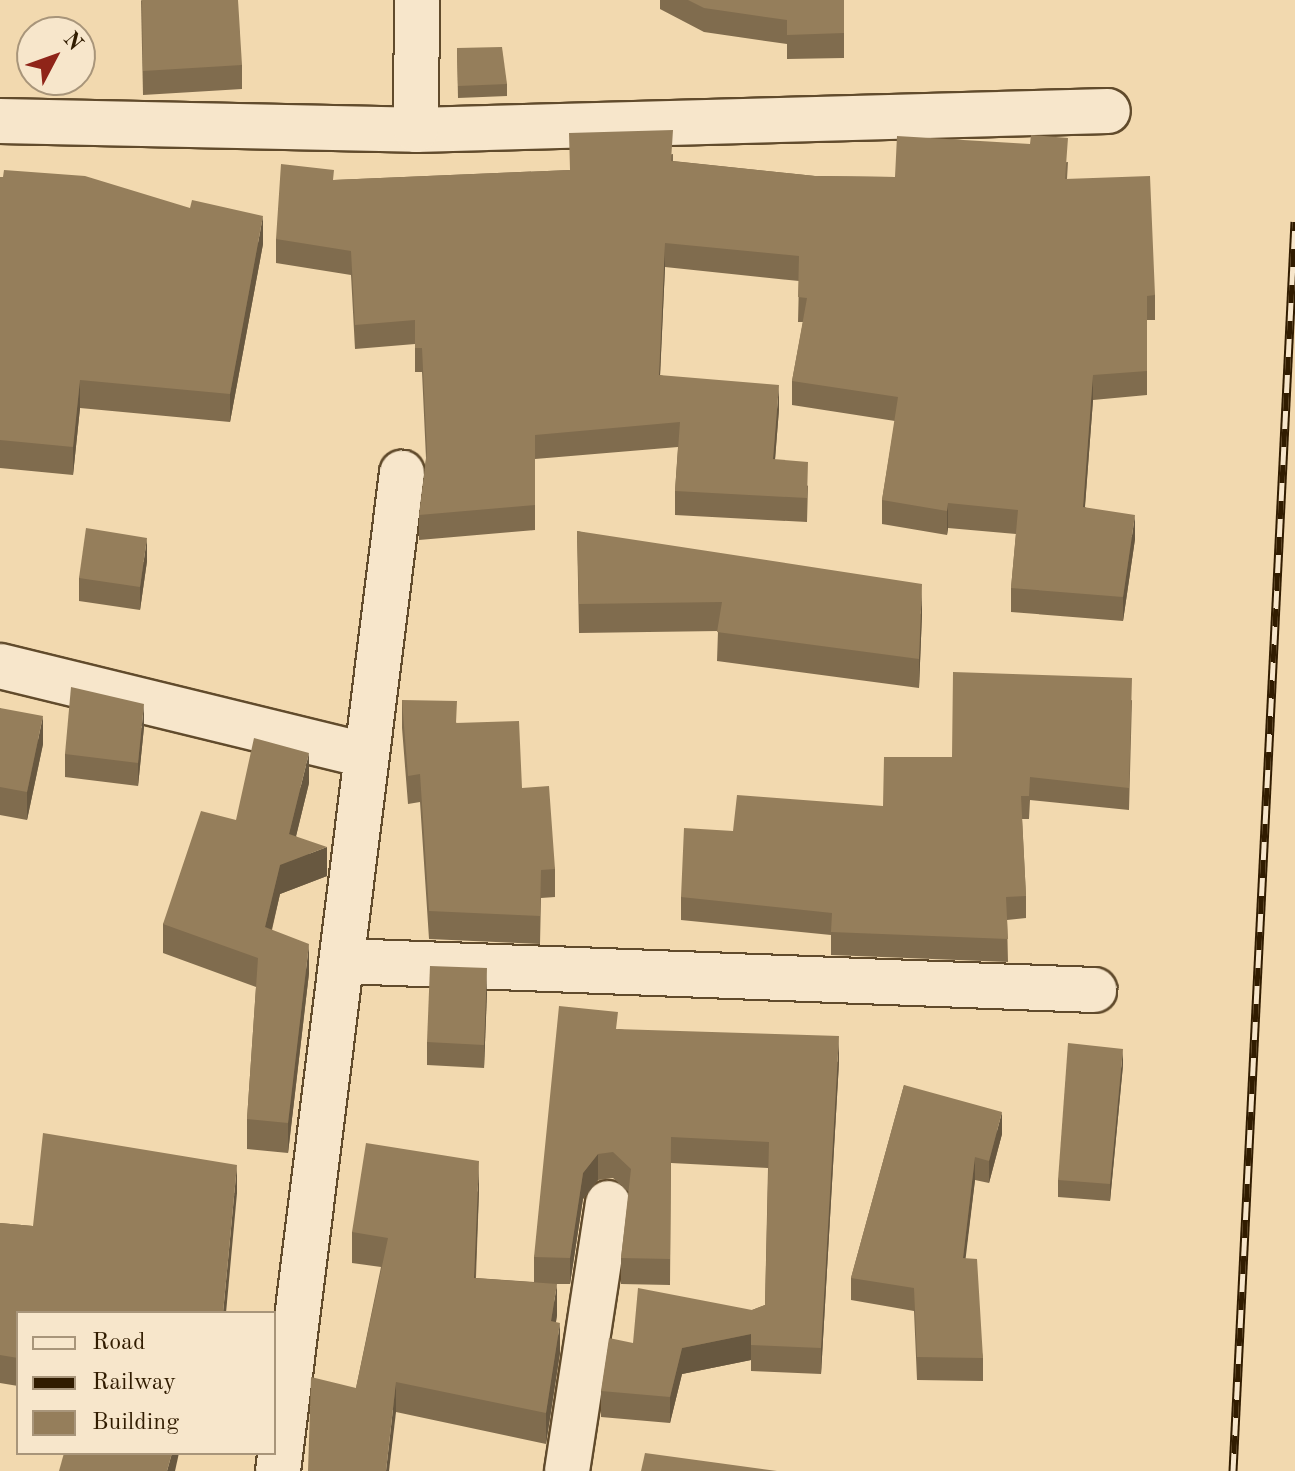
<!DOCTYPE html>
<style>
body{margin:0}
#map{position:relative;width:1295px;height:1471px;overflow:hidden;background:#f2d9af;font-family:"Old Standard TT",serif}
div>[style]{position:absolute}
.roads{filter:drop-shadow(2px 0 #614b2c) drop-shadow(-2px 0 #614b2c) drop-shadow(0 2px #614b2c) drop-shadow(0 -2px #614b2c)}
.minor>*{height:44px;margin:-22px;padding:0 22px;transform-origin:22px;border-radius:22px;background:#f7e6cb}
.rail>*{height:9px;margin-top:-4.5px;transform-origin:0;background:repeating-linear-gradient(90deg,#f7e6cb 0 18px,#311c00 0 36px);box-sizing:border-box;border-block:2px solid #311c00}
.wall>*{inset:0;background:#806c4e}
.shaded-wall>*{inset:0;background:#685840}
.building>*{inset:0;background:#957e5b}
span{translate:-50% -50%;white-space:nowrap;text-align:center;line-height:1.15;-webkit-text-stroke:7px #f7e6cb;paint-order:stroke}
.legend{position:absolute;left:16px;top:1311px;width:260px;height:144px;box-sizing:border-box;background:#f7e6cb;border:2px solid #a8957a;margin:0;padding:10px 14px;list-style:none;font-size:24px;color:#311c00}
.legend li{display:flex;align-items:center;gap:16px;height:40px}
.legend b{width:40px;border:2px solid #a8957a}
.north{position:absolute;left:16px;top:16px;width:80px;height:80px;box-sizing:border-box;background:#f7e6cb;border:2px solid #a8957a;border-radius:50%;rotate:49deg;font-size:22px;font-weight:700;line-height:32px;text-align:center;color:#311c00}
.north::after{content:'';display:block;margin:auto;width:28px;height:36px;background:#8f2418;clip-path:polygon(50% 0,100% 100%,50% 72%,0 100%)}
</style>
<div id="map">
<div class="roads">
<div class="minor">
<i style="left:0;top:121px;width:416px;rotate:1.2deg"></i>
<i style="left:416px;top:130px;width:692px;rotate:-1.57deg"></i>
<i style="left:416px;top:130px;width:130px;rotate:-89.6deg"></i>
<i style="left:0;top:666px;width:375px;rotate:13.7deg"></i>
<i style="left:343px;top:961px;width:752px;rotate:2.21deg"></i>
<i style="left:278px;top:1471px;width:1006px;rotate:-82.92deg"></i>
<i style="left:567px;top:1471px;width:271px;rotate:-81.3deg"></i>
</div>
</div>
<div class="rail">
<i style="left:1233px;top:1471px;width:1251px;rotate:-87.16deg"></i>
</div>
<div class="wall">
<i style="clip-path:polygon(141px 0,242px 65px,242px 89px,143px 95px)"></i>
<i style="clip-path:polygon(660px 0,844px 0,844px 58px,787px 59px,787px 44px,704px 32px,660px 9px)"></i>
<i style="clip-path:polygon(457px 48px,507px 84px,507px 96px,458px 98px)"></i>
<i style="clip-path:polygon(673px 154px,673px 161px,815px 176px,895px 177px,1068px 162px,1067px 179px,1155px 295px,1155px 320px,1147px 320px,1147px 395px,1093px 400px,1085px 507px,1135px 539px,1123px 621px,1011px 612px,1011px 588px,1016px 534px,948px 528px,947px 535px,882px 524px,882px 500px,895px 421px,792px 405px,792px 381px,803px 322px,798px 322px,799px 281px,665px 267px,660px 375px,779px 409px,775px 460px,808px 486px,807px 522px,675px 515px,675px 491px,678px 447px,535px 459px,535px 530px,419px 540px,419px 515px,426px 458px,422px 372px,415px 372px,415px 344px,355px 349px,351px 275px,276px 263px,276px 239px,334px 180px,570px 170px)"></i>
<i style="clip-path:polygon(0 177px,263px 244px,230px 422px,80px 408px,73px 475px,0 468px)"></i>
<i style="clip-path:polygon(577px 531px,922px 614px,919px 688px,717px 661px,718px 631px,579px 633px)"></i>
<i style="clip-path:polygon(147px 561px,140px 610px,79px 601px,79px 578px)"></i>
<i style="clip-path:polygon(402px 700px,457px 723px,522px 788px,555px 869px,555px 897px,541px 898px,540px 944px,429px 939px,420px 802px,408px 804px,402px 728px)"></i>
<i style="clip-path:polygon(1132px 700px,1129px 810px,1030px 800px,1029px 819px,1022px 819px,1026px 896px,1026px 918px,1007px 920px,1008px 962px,831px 955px,831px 935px,681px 920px,681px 897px,733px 831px,883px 806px,952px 757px)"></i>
<i style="clip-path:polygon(0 708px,43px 744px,27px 820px,0 815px)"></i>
<i style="clip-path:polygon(144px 727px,138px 786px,65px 777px,65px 754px)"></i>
<i style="clip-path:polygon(309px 783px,296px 836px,327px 876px,280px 894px,272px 930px,309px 973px,288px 1153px,247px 1149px,247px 1119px,256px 987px,163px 953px,163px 924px,236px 820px)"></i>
<i style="clip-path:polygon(487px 992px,484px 1068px,427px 1065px,427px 1042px)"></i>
<i style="clip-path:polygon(618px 1029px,839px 1062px,821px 1374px,751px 1371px,751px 1360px,682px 1374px,670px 1423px,601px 1417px,601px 1391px,633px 1343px,752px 1310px,765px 1305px,768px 1168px,671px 1163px,670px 1285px,621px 1284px,621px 1258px,629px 1192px,613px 1178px,598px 1180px,583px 1199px,570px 1284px,551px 1284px,557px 1315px,556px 1322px,560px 1353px,546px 1444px,396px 1412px,356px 1388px,381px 1267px,352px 1263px,352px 1232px,479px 1191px,476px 1278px,534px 1282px,534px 1257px)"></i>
<i style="clip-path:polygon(1123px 1065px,1110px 1201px,1058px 1197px,1058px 1180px)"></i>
<i style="clip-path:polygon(904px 1085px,1002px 1134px,989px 1183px,975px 1180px,965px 1258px,983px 1358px,983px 1381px,917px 1380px,914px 1311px,851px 1300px,851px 1278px)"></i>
<i style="clip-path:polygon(237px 1193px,18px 1313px,18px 1386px,0 1383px,0 1223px,33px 1226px)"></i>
</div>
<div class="shaded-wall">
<i style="clip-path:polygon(263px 216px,263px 244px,230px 422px,230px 394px)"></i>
<i style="clip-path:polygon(665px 243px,665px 267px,659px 399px,659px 375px)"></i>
<i style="clip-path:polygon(1093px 375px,1093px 400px,1083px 531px,1083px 507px)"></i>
<i style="clip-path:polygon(80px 380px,80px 408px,73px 475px,73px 447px)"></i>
<i style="clip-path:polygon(779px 385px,779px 409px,773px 484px,773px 459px)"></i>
<i style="clip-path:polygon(948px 503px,948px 528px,947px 535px,947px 511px)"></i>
<i style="clip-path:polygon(1135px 515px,1135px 539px,1123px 621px,1123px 597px)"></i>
<i style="clip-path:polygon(147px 538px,147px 561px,140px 610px,140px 587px)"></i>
<i style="clip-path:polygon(922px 584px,922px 614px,919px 688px,919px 659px)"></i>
<i style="clip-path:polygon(144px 704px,144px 727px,138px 786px,138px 763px)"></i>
<i style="clip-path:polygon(43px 716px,43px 744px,27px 820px,27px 792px)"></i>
<i style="clip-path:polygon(309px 753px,309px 783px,290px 861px,327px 847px,327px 876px,280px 894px,265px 957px,265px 927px,280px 865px,289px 834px)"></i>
<i style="clip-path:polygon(309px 944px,309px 973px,288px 1153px,288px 1123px)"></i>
<i style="clip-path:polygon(487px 968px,487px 992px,484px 1068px,484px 1045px)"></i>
<i style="clip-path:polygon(839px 1036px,839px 1062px,821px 1374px,821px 1348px)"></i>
<i style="clip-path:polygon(1123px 1049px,1123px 1065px,1110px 1201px,1110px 1184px)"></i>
<i style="clip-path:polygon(1002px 1112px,1002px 1134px,989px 1183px,989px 1161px)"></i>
<i style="clip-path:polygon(598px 1154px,598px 1180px,583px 1199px,570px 1284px,570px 1258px,583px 1173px)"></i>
<i style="clip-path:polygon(975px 1157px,975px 1180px,963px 1280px,963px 1258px)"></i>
<i style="clip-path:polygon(479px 1161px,479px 1191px,474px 1309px,474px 1278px)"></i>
<i style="clip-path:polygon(237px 1165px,237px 1193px,226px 1313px,223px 1313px)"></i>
<i style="clip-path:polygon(557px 1284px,557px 1315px,551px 1351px,551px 1321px)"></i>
<i style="clip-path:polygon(560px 1323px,560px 1353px,546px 1444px,546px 1413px)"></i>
<i style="clip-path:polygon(751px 1334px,751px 1360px,682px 1374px,670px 1423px,670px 1397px,682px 1348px)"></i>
<i style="clip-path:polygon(396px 1382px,396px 1412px,389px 1471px,386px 1471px)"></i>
<i style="clip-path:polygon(172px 1453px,179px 1453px,175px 1471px,167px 1471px)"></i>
</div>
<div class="building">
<i style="clip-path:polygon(142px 0,238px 0,242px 65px,143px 71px)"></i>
<i style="clip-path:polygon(688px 0,844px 0,844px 33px,787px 35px,787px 20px,704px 8px)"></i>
<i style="clip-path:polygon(502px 47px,507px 84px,458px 86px,457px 48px)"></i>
<i style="clip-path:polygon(673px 130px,671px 161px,815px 176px,895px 177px,897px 136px,1030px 144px,1031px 135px,1068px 138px,1065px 179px,1150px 176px,1155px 295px,1147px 296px,1147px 371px,1093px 375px,1083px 507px,1135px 515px,1123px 597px,1011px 588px,1018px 510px,948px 503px,947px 511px,882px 500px,898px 397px,792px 381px,807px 298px,798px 297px,799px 256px,665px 243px,659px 375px,779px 385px,773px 459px,808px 462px,807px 498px,675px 491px,680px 422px,535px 435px,535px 505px,419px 515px,427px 452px,422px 348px,415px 348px,415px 320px,355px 325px,351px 251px,276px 239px,281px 164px,334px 170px,333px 180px,570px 170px,569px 133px)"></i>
<i style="clip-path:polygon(4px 170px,85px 176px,190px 208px,192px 200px,263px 216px,230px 394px,80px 380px,73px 447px,0 440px,0 177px,3px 177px)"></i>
<i style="clip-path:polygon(86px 528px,147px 538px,140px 587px,79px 578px)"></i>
<i style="clip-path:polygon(577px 531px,922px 584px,919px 659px,717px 632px,722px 602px,579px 604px)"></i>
<i style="clip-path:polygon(953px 672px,1132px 678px,1129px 788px,1030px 777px,1029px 796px,1021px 796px,1026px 896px,1006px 897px,1008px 939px,831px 932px,832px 913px,681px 897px,684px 828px,733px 831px,737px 795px,883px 806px,884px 757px,952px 757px)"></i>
<i style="clip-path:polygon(71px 687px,144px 704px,138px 763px,65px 754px)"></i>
<i style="clip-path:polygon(402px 700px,457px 701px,456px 723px,519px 721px,522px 788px,549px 786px,555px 869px,541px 870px,540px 916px,429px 911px,420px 774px,408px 776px)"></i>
<i style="clip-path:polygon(0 708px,43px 716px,27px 792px,0 787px)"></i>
<i style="clip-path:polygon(254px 738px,309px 753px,289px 834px,327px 847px,280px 865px,265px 927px,309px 944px,288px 1123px,247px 1119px,258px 958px,163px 924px,201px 811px,236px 820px)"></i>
<i style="clip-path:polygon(430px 966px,487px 968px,484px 1045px,427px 1042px)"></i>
<i style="clip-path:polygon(559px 1006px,618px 1012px,616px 1029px,839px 1036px,821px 1348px,751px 1345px,751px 1334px,682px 1348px,670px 1397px,601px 1391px,609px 1338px,633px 1343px,638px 1288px,752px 1310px,765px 1305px,769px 1142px,671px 1137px,670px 1259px,621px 1258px,631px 1169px,613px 1152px,598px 1154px,583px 1173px,570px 1258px,534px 1257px)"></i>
<i style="clip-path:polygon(1068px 1043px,1123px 1049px,1110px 1184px,1058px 1180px)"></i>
<i style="clip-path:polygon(904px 1085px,1002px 1112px,989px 1161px,975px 1157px,963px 1258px,977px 1259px,983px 1358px,917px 1357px,914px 1288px,851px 1278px)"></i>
<i style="clip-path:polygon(43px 1133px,237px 1165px,223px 1313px,18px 1313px,18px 1358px,0 1355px,0 1223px,33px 1226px)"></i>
<i style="clip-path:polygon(366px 1143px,479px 1161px,474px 1278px,557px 1284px,551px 1321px,560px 1323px,546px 1413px,396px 1382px,386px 1471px,308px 1471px,311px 1377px,356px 1388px,388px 1238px,352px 1232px)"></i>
<i style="clip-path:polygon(64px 1453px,172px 1453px,167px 1471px,59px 1471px)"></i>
<i style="clip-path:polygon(645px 1453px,777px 1471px,641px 1471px)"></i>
</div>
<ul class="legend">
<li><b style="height:10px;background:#f7e6cb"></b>Road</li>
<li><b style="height:10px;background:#311c00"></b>Railway</li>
<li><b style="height:22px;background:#957e5b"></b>Building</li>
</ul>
<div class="north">N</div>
</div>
